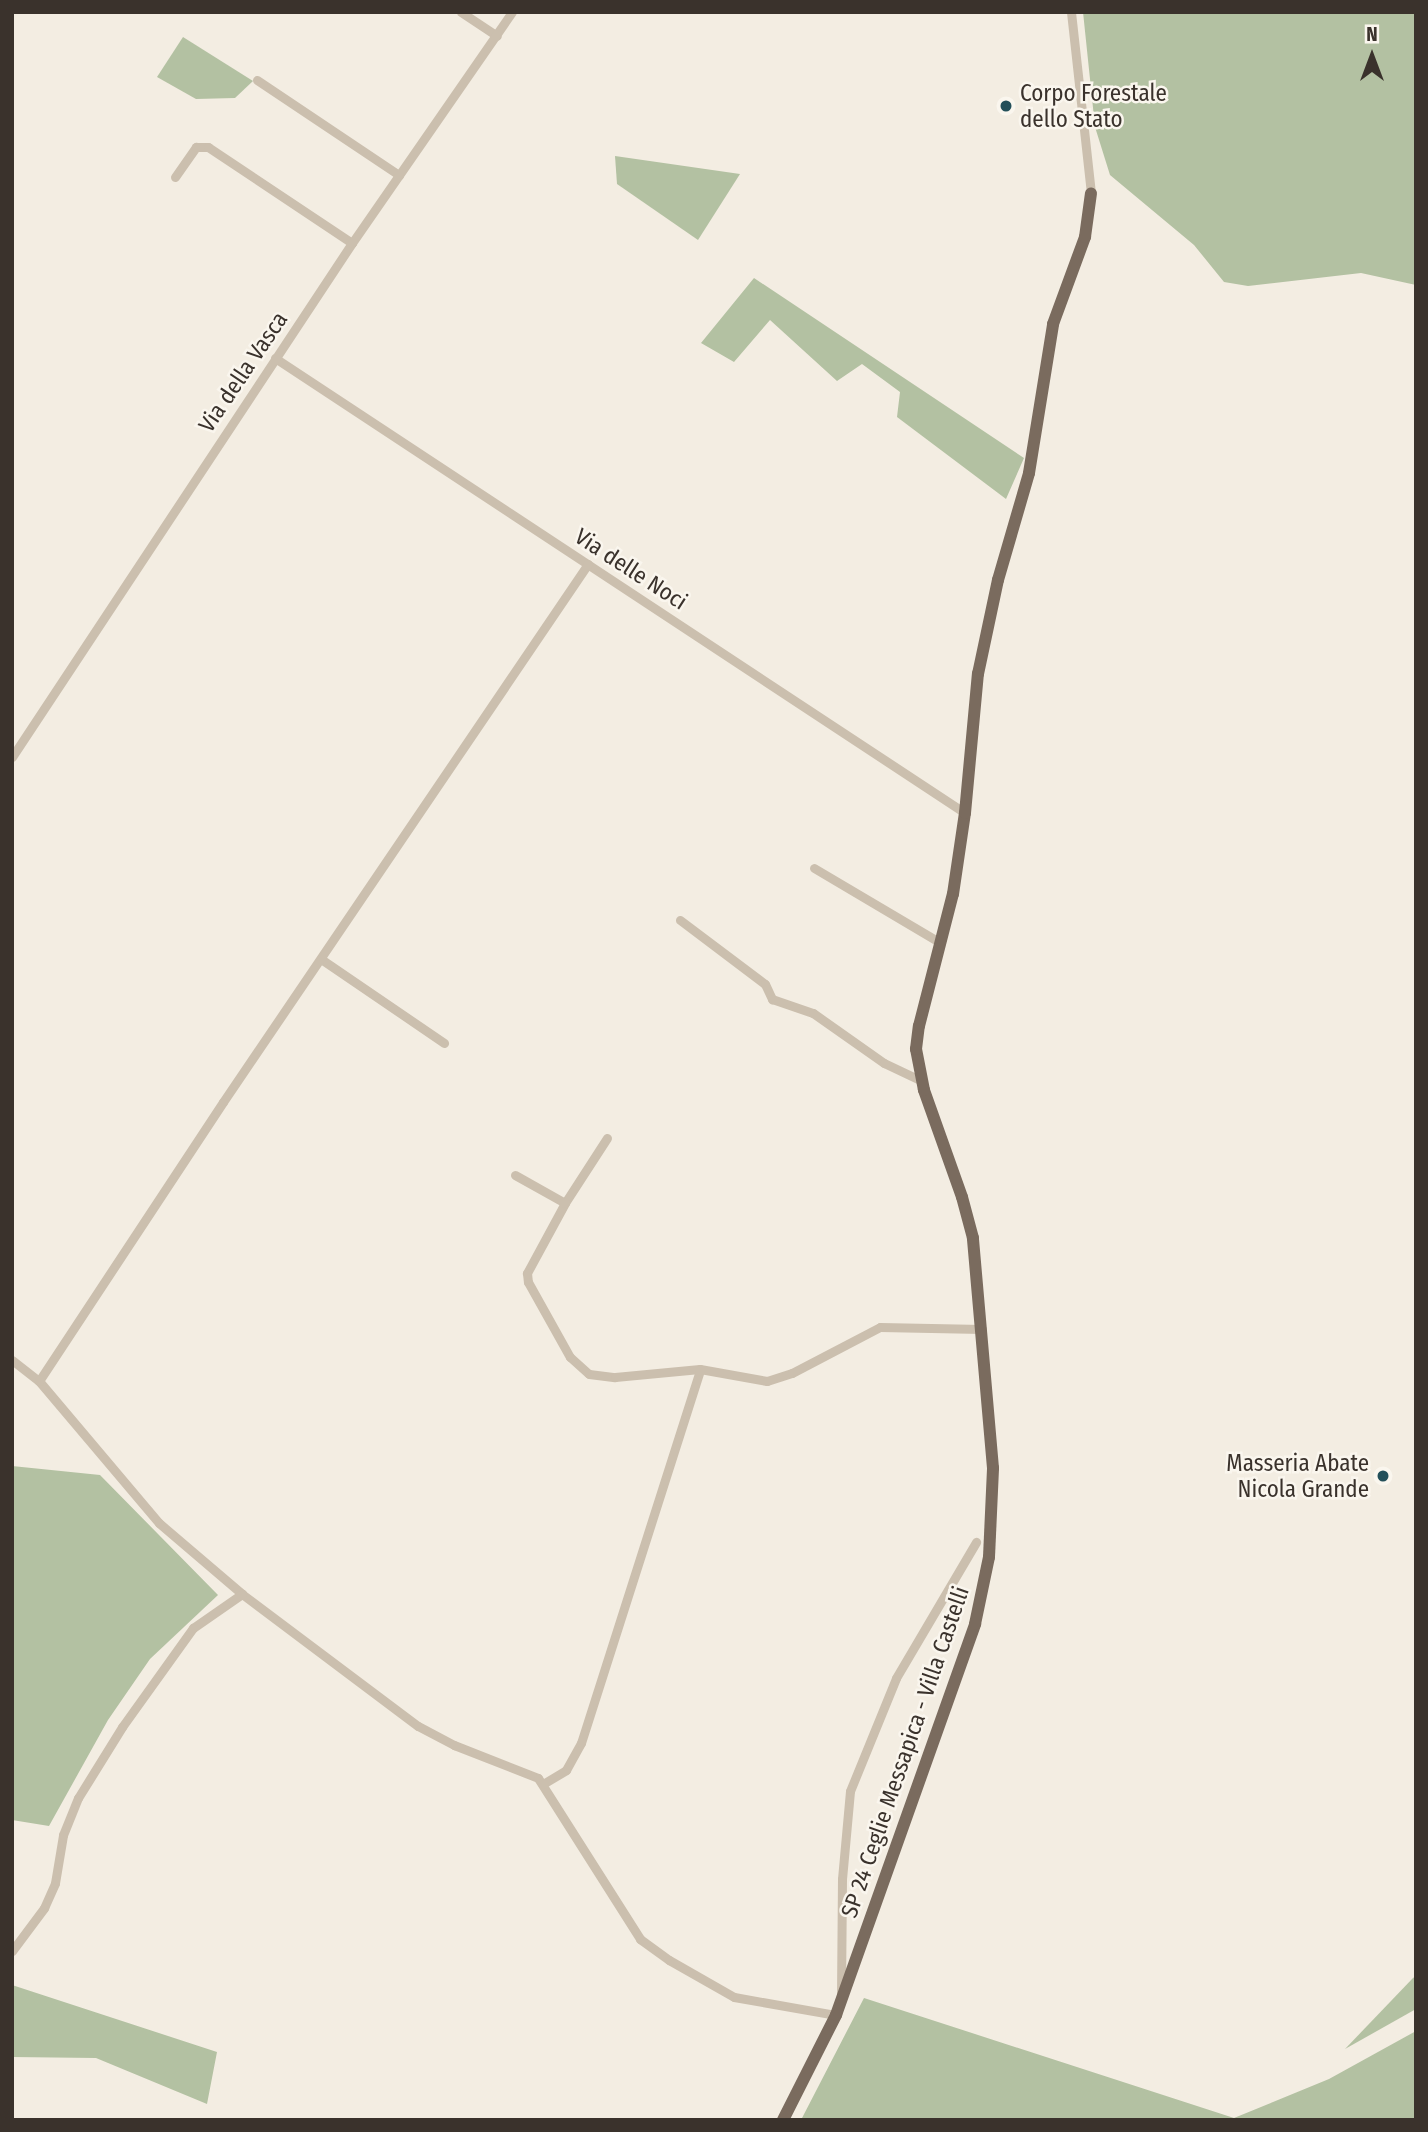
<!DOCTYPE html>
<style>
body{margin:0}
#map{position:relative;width:1428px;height:2132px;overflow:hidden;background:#f3ede2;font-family:"Fira Sans Condensed",sans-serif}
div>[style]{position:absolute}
.green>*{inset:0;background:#b3c1a2}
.minor>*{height:9px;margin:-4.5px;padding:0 4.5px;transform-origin:4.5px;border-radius:4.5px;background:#cbbfae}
.major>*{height:12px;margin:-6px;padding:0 6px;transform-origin:6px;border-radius:6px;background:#7a6b5e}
.dots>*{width:19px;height:19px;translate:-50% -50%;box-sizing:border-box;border:4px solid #faf6ee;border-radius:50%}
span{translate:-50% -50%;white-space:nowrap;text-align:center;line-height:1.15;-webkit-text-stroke:5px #faf6ee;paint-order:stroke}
.poi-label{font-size:23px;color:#3a322c}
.left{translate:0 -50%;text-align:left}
.right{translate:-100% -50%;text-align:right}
.street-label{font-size:23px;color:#3a322c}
.frame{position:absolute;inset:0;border:14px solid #3a322c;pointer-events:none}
.north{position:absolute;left:1337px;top:21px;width:70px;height:70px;-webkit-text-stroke:5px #faf6ee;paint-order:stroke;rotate:0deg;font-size:19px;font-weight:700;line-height:28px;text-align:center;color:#3a322c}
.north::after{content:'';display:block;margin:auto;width:24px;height:32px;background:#3a322c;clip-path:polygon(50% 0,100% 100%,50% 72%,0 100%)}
</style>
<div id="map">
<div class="green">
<i style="clip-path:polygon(1083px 12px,1416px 12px,1416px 285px,1361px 273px,1248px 286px,1224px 282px,1194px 245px,1110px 175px,1095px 127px)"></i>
<i style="clip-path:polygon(183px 37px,253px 81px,235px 98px,196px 99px,157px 77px)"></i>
<i style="clip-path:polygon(615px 156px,740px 174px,698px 240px,617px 184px)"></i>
<i style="clip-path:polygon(754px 278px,1024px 458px,1006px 499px,897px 417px,900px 392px,862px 364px,837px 381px,770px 320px,734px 362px,701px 343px)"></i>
<i style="clip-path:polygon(12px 1466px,100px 1475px,218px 1595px,150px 1659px,108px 1720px,49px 1826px,12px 1820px)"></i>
<i style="clip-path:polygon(1416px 1976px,1416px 2009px,1345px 2049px,1413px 1978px)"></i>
<i style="clip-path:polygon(12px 1985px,217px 2052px,207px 2104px,96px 2058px,12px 2057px)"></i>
<i style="clip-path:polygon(864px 1998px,1234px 2118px,1329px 2079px,1416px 2031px,1416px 2120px,801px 2120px)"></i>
</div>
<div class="minor">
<i style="left:461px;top:12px;width:43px;rotate:33.7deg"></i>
<i style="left:1071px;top:12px;width:182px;rotate:83.7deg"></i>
<i style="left:257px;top:80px;width:171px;rotate:33.8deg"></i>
<i style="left:175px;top:177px;width:37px;rotate:-55deg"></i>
<i style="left:196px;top:147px;width:12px"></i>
<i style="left:208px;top:147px;width:173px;rotate:33.7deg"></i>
<i style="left:275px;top:358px;width:827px;rotate:33.4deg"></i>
<i style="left:12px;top:757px;width:616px;rotate:-56.52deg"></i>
<i style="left:352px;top:243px;width:281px;rotate:-55.3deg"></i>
<i style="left:814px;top:868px;width:147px;rotate:30.6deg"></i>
<i style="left:680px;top:920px;width:106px;rotate:37deg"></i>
<i style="left:765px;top:984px;width:17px;rotate:65deg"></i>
<i style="left:772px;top:999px;width:43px;rotate:18.9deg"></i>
<i style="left:813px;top:1013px;width:87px;rotate:35.2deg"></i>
<i style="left:884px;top:1063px;width:42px;rotate:25.3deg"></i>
<i style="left:321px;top:959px;width:149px;rotate:34.3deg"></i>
<i style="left:607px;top:1138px;width:77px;rotate:122.9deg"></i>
<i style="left:565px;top:1203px;width:80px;rotate:118.5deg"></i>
<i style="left:527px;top:1273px;width:9px;rotate:84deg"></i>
<i style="left:528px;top:1282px;width:86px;rotate:60.8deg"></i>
<i style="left:570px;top:1357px;width:25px;rotate:42deg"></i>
<i style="left:589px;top:1374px;width:26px;rotate:7deg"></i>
<i style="left:615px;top:1377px;width:85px;rotate:-5.4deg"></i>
<i style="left:700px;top:1369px;width:68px;rotate:10.2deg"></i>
<i style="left:767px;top:1381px;width:26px;rotate:-18deg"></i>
<i style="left:792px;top:1373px;width:99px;rotate:-27.6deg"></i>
<i style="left:880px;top:1327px;width:102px;rotate:1.1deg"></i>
<i style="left:515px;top:1175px;width:57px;rotate:29.2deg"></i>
<i style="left:12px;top:1360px;width:34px;rotate:38deg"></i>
<i style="left:39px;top:1381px;width:186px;rotate:49.8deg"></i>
<i style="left:159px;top:1523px;width:109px;rotate:40.5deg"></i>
<i style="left:242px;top:1594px;width:220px;rotate:36.9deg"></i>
<i style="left:418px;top:1726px;width:41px;rotate:27.8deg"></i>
<i style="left:454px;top:1745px;width:90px;rotate:21.4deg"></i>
<i style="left:538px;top:1778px;width:191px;rotate:57.6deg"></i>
<i style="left:640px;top:1939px;width:36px;rotate:36deg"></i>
<i style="left:669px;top:1960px;width:75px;rotate:29.6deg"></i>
<i style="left:734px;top:1997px;width:104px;rotate:10deg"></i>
<i style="left:39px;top:1381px;width:334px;rotate:-56.6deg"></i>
<i style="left:223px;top:1102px;width:650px;rotate:-55.85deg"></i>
<i style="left:543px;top:1784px;width:27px;rotate:-31deg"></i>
<i style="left:566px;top:1770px;width:31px;rotate:-61deg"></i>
<i style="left:581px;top:1743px;width:392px;rotate:-72.3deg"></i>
<i style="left:12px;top:1951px;width:54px;rotate:-53.3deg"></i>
<i style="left:44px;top:1908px;width:27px;rotate:-66deg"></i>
<i style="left:55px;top:1883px;width:49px;rotate:-80.5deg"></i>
<i style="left:63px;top:1835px;width:40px;rotate:-68deg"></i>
<i style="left:78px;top:1798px;width:84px;rotate:-58.2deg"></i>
<i style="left:122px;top:1727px;width:122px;rotate:-54.4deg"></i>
<i style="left:193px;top:1628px;width:60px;rotate:-34.8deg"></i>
<i style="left:841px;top:1994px;width:115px;rotate:-89.5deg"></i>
<i style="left:842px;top:1879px;width:88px;rotate:-84.8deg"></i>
<i style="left:850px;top:1791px;width:122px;rotate:-67.8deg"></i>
<i style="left:896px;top:1678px;width:158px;rotate:-59.5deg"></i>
</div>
<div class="major">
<i style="left:783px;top:2120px;width:118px;rotate:-63.2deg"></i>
<i style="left:836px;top:2015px;width:415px;rotate:-70.4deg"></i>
<i style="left:975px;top:1624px;width:68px;rotate:-78.2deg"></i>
<i style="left:989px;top:1557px;width:89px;rotate:-87.4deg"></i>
<i style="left:993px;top:1468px;width:231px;rotate:-95deg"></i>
<i style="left:973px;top:1238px;width:42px;rotate:-105deg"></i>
<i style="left:962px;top:1197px;width:114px;rotate:-109.6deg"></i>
<i style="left:924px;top:1090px;width:42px;rotate:-101deg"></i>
<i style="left:916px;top:1049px;width:23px;rotate:-83deg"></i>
<i style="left:919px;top:1026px;width:136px;rotate:-75.6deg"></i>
<i style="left:953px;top:894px;width:82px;rotate:-81.6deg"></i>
<i style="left:965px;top:813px;width:140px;rotate:-84.7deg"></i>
<i style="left:978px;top:674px;width:96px;rotate:-78deg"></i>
<i style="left:998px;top:580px;width:111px;rotate:-73.8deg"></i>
<i style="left:1029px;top:473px;width:151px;rotate:-80.8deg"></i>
<i style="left:1053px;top:324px;width:93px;rotate:-69.8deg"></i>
<i style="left:1085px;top:237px;width:44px;rotate:-82.2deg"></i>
</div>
<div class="dots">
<i style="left:1006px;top:106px;background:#234f59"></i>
<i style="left:1383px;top:1476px;background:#234f59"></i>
</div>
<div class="poi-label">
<span class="left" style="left:1020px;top:106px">Corpo Forestale<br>dello Stato</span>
<span class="right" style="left:1369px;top:1476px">Masseria Abate<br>Nicola Grande</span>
</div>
<div class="street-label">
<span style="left:243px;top:372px;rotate:-56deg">Via della Vasca</span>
<span style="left:631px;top:569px;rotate:33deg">Via delle Noci</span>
<span style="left:905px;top:1752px;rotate:-71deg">SP 24 Ceglie Messapica - Villa Castelli</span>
</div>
<div class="frame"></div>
<div class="north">N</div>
</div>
